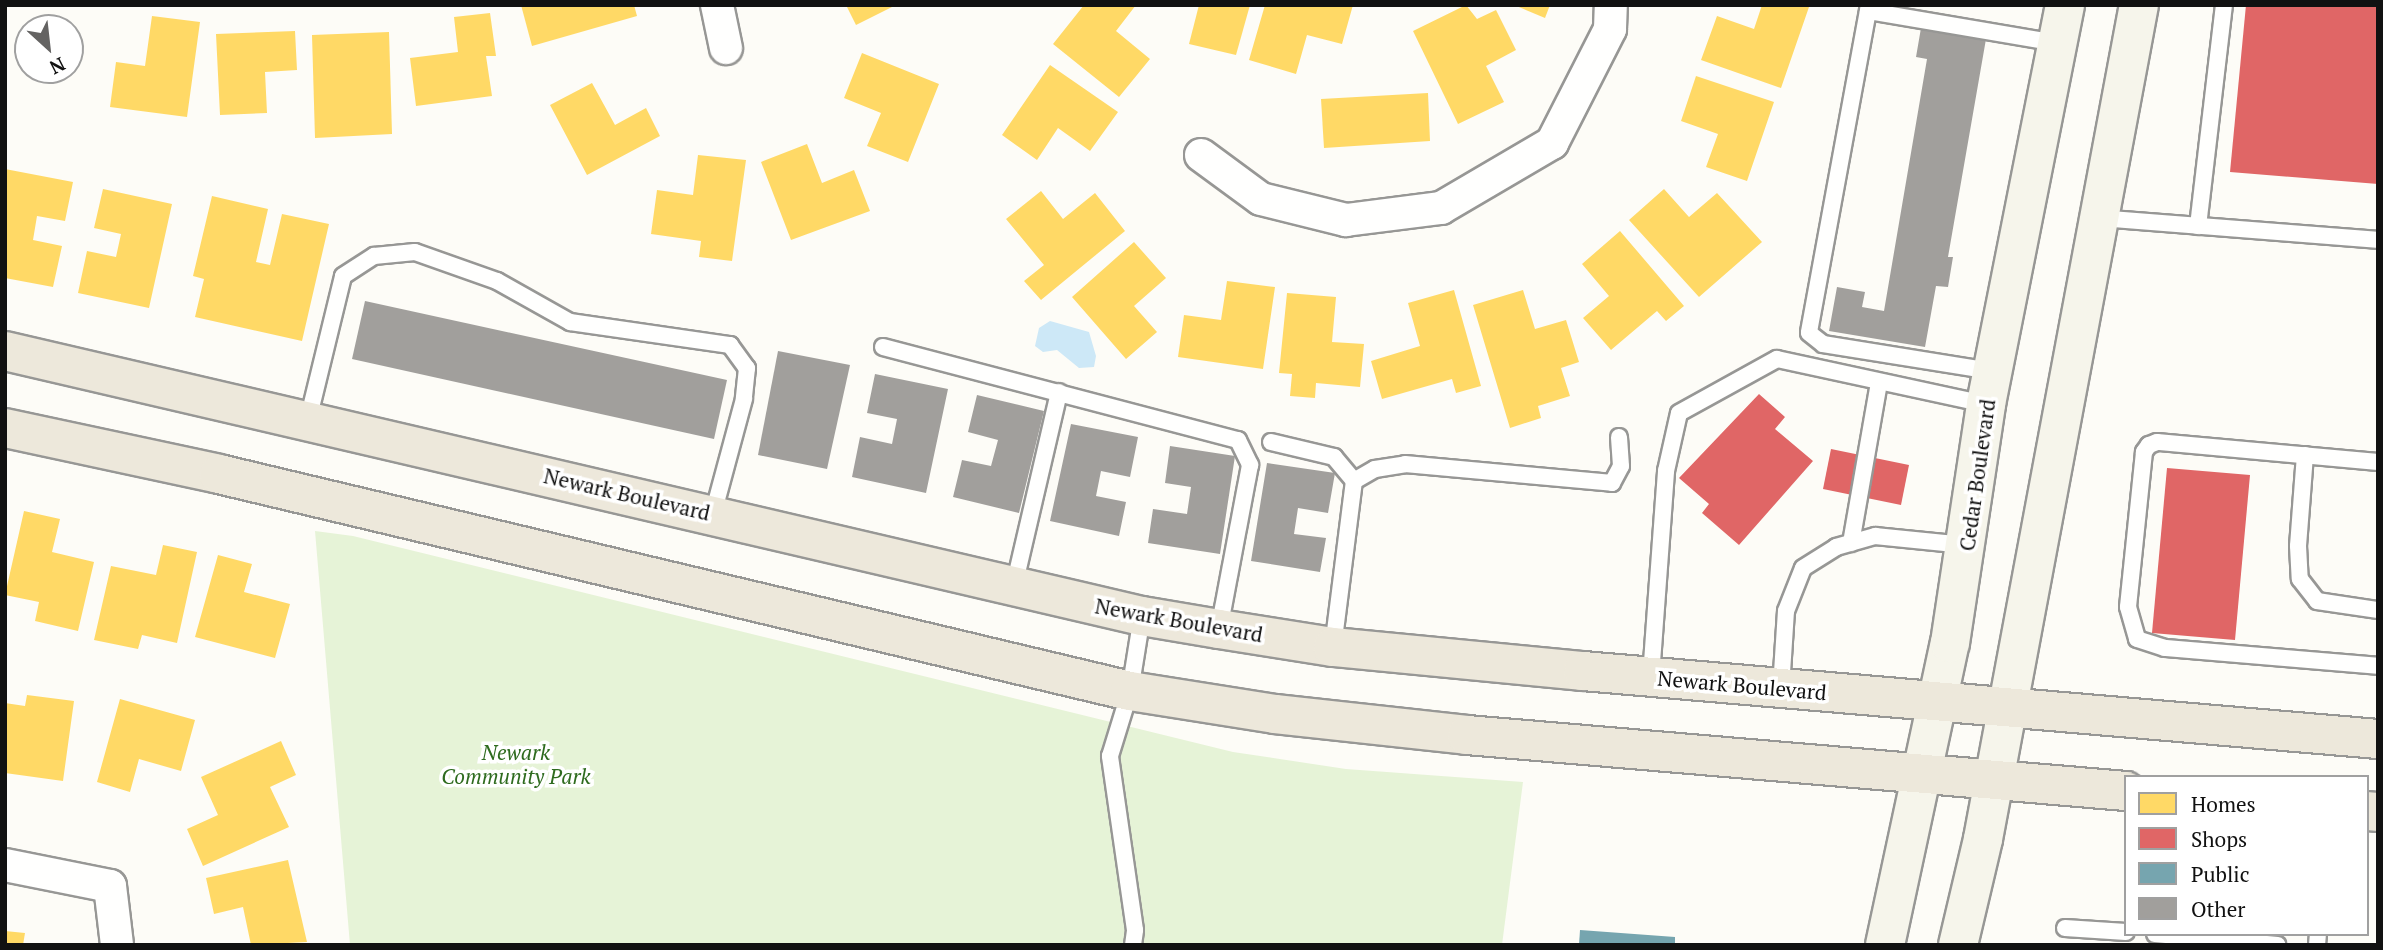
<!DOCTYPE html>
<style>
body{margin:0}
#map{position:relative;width:2383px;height:950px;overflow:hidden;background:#fdfcf7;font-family:"PT Serif",serif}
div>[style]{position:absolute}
.green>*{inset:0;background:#e6f3d7}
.water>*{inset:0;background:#cde8f7}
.homes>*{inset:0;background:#ffd966}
.shops>*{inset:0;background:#e06666}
.public>*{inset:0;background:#76a5af}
.building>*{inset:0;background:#a19f9c}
.roads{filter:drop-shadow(2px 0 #979795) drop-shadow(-2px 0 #979795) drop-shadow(0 2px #979795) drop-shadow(0 -2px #979795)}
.lane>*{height:16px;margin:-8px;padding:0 8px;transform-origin:8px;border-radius:8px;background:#fffffe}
.street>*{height:32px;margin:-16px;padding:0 16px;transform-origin:16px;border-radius:16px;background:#fffffe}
.secondary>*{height:38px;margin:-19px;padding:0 19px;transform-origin:19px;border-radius:19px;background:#f6f5eb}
.primary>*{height:38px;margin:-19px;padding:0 19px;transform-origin:19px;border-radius:19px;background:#ede8db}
span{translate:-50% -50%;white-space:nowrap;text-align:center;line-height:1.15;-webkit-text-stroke:7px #fff;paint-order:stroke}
.street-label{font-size:21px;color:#111}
.park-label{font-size:21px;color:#2e6b1e;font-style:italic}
.frame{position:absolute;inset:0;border:7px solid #111;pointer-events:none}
.legend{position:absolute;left:2124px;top:775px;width:245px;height:161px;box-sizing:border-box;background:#fff;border:2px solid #a0a0a0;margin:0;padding:9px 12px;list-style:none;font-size:21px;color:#111}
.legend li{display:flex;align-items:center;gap:14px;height:35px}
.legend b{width:35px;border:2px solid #a0a0a0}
.north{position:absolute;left:14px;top:14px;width:70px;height:70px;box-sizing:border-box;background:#fff;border:2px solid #a0a0a0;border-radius:50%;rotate:153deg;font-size:19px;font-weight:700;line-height:28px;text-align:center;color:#111}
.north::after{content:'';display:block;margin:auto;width:24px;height:32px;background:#646362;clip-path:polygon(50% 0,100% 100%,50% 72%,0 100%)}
</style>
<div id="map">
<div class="green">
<i style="clip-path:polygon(315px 531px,353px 536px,1233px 752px,1346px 769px,1523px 782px,1502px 945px,350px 945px)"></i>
</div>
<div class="water">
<i style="clip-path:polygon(1050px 321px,1089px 332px,1096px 356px,1094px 367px,1079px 368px,1057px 350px,1043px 352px,1035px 346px,1039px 328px)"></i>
</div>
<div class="homes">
<i style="clip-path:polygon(521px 5px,634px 5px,637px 16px,532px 46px)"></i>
<i style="clip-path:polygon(846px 5px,896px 5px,856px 25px)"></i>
<i style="clip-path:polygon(1084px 5px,1136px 5px,1116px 31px,1150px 59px,1119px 97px,1053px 44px)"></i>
<i style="clip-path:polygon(1199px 5px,1250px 5px,1236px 55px,1189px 44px)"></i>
<i style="clip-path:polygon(1265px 5px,1353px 5px,1342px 44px,1307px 35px,1296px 74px,1249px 60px)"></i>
<i style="clip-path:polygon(1466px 5px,1477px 19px,1496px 10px,1516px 50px,1486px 66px,1504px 102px,1458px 124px,1413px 31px)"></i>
<i style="clip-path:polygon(1514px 5px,1550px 5px,1545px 18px)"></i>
<i style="clip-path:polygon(1762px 5px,1809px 7px,1781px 88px,1701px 60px,1717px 16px,1754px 29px)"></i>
<i style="clip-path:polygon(490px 13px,496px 56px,486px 56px,492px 96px,416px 106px,410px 58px,458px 52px,454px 17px)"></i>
<i style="clip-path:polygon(152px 16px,200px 22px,187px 117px,110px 107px,116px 62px,145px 66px)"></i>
<i style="clip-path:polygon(295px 31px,297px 70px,265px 72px,267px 113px,220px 115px,216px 34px)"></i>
<i style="clip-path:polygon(389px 32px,392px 134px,315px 138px,312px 35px)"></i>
<i style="clip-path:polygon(862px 53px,939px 84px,908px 162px,867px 146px,881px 113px,844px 98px)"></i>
<i style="clip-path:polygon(1050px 65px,1118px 112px,1090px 151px,1058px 128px,1037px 160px,1002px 135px)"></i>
<i style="clip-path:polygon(1696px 76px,1774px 102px,1747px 181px,1706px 167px,1718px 134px,1681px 121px)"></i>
<i style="clip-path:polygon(592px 83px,615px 125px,646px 108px,660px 136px,587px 175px,550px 105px)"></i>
<i style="clip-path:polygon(1428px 93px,1430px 141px,1324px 148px,1321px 99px)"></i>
<i style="clip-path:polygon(807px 144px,822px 183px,854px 170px,870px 211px,791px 240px,761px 162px)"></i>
<i style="clip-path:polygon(698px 155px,746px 160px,732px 261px,699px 257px,701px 241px,651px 234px,657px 190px,693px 195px)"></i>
<i style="clip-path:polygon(5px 169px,73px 182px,65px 221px,37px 216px,33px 240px,62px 246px,53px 287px,5px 278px)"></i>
<i style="clip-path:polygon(103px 189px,172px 204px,149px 308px,78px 293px,87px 251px,116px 257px,121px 234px,94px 228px)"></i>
<i style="clip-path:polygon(1664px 189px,1689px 217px,1717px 193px,1762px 242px,1699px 297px,1629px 220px)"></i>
<i style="clip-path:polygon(1041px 191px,1063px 219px,1095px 193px,1125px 231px,1041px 300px,1024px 281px,1044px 265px,1006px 219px)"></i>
<i style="clip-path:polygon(212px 196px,268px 209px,256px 262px,270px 265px,282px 214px,329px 224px,302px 341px,195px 317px,204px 279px,193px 276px)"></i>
<i style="clip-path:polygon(1620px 231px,1684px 306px,1666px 321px,1657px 311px,1611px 350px,1583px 318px,1609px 296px,1582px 264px)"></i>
<i style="clip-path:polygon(1134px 242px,1166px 278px,1134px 306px,1157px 332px,1126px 359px,1072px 297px)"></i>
<i style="clip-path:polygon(1227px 281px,1275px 287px,1263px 369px,1178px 357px,1184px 315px,1221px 320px)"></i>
<i style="clip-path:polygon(1454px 290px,1481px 386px,1456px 393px,1452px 379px,1382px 399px,1371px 361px,1420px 346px,1408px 303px)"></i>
<i style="clip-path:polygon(1523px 290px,1535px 329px,1566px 320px,1579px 362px,1561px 368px,1570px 396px,1538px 406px,1541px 418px,1510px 428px,1473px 305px)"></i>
<i style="clip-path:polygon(1287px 293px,1336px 297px,1332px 342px,1364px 344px,1360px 387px,1316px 383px,1315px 398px,1290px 396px,1292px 374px,1279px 373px)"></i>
<i style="clip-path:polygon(24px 511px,60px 519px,52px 552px,94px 562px,78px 631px,35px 621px,39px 602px,5px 595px)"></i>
<i style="clip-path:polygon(163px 545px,197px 552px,177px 643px,142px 635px,138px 649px,94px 640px,111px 566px,156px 575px)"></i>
<i style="clip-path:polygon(218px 555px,252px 564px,244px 592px,290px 604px,275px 658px,195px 637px)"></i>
<i style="clip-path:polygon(27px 695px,74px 701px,63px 781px,5px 773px,5px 703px,25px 706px)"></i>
<i style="clip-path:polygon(120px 699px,195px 720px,181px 771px,139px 759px,130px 792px,97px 782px)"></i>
<i style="clip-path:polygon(281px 741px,296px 775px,270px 787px,289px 827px,203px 866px,187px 829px,218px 815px,201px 777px)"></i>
<i style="clip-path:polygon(288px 860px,307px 942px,251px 945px,243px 907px,214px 914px,206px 878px)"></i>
<i style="clip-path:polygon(5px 931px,25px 933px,23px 945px,5px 945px)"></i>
</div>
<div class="shops">
<i style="clip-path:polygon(2246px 5px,2378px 5px,2378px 184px,2230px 172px)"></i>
<i style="clip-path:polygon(1759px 394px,1785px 417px,1775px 429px,1813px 461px,1739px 545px,1702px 513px,1709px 504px,1679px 478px)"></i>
<i style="clip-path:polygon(1831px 449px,1909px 465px,1901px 505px,1823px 489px)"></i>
<i style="clip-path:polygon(2167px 468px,2250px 475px,2235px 640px,2152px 633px)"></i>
</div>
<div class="public">
<i style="clip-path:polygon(1580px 930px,1675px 937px,1675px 945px,1579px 945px)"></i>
</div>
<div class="building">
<i style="clip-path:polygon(1921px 28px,1986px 39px,1948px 257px,1953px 257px,1948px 287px,1936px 286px,1925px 347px,1829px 331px,1837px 287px,1865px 292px,1862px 307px,1884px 311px,1927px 59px,1916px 57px)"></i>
<i style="clip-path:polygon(365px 301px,727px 380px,714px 439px,352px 359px)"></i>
<i style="clip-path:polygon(778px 351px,850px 365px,827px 469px,758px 455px)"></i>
<i style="clip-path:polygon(875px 374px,948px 389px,926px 493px,852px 477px,860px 437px,892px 444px,897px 419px,867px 413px)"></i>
<i style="clip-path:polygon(977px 395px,1044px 411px,1019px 513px,953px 497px,962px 460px,991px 466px,998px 440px,968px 432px)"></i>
<i style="clip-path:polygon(1071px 424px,1138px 437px,1130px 477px,1101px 471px,1096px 496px,1126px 502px,1119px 536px,1050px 521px)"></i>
<i style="clip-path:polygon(1170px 446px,1235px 456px,1220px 554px,1148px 543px,1153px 509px,1187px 514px,1191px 487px,1165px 483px)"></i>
<i style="clip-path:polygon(1267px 463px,1335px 473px,1328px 513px,1298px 508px,1294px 534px,1326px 538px,1320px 572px,1251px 561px)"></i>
</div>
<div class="roads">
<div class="lane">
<i style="left:1869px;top:5px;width:333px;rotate:100.4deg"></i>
<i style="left:1809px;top:333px;width:18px;rotate:38deg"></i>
<i style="left:1823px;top:344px;width:171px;rotate:9.1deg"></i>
<i style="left:1868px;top:11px;width:193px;rotate:9.6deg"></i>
<i style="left:2099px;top:218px;width:280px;rotate:4.5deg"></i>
<i style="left:2198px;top:226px;width:223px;rotate:-83.3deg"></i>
<i style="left:883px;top:347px;width:367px;rotate:14.7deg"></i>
<i style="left:1238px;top:440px;width:28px;rotate:64deg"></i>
<i style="left:1250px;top:465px;width:167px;rotate:100.7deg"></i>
<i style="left:308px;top:420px;width:148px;rotate:-76.3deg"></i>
<i style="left:343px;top:276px;width:37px;rotate:-33deg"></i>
<i style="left:374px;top:256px;width:41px;rotate:-5.6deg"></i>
<i style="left:415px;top:252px;width:87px;rotate:19.5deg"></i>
<i style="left:497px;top:281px;width:84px;rotate:29.3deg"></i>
<i style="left:570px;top:322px;width:162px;rotate:8.2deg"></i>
<i style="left:730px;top:345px;width:29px;rotate:54deg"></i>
<i style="left:747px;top:368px;width:31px;rotate:96deg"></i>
<i style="left:744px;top:399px;width:119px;rotate:105.1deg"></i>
<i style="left:1271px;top:442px;width:65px;rotate:13.4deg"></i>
<i style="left:1334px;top:457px;width:31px;rotate:50deg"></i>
<i style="left:2305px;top:455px;width:91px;rotate:94.4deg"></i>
<i style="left:2298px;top:546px;width:33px;rotate:87deg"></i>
<i style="left:2300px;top:579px;width:28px;rotate:52deg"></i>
<i style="left:2317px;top:601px;width:62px;rotate:8.4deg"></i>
<i style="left:2378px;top:462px;width:222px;rotate:-174.8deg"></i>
<i style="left:2157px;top:442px;width:9px;rotate:159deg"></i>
<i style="left:2149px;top:445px;width:9px;rotate:126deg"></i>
<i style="left:2144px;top:452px;width:156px;rotate:95.9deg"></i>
<i style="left:2128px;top:607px;width:33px;rotate:74deg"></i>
<i style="left:2137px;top:639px;width:29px;rotate:18deg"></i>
<i style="left:2165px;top:648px;width:214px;rotate:4.8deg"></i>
<i style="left:1851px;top:543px;width:162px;rotate:-80.1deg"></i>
<i style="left:1014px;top:586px;width:199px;rotate:-76.9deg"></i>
<i style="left:1333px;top:647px;width:167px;rotate:-82.8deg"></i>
<i style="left:1354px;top:481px;width:24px;rotate:-30deg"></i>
<i style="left:1375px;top:469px;width:30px;rotate:-9deg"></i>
<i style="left:1405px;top:464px;width:208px;rotate:5.2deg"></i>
<i style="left:1612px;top:483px;width:19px;rotate:-62deg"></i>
<i style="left:1621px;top:466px;width:29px;rotate:-94deg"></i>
<i style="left:1651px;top:676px;width:206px;rotate:-85.8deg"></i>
<i style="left:1666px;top:471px;width:59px;rotate:-77.4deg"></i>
<i style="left:1679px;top:413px;width:112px;rotate:-28.9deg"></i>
<i style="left:1777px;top:359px;width:214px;rotate:12.2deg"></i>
<i style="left:1781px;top:688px;width:77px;rotate:-86.3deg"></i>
<i style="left:1786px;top:611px;width:46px;rotate:-68.4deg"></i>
<i style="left:1803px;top:568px;width:39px;rotate:-32deg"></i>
<i style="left:1836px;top:547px;width:41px;rotate:-15.8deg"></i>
<i style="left:1875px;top:536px;width:90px;rotate:5.7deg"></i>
<i style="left:2065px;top:928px;width:61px;rotate:3.8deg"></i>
<i style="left:2155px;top:934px;width:123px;rotate:5.1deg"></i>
<i style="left:1133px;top:945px;width:15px;rotate:-82deg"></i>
<i style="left:1135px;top:930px;width:176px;rotate:-98.2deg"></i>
<i style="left:1110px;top:756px;width:68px;rotate:-72.9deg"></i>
<i style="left:1130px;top:691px;width:76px;rotate:-80.9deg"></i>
<i style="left:2317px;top:945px;width:11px;rotate:-85deg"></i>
</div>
<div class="street">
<i style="left:717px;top:5px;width:44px;rotate:78.2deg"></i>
<i style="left:1201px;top:155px;width:74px;rotate:36.3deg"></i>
<i style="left:1261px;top:199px;width:88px;rotate:13.9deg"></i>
<i style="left:1346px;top:220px;width:96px;rotate:-7.2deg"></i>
<i style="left:1441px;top:208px;width:129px;rotate:-30.4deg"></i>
<i style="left:1552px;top:143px;width:128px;rotate:-63deg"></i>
<i style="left:1610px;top:29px;width:24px;rotate:-88deg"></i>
<i style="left:5px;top:865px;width:107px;rotate:11.3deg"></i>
<i style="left:110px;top:886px;width:59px;rotate:83.2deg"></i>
</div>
<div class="secondary">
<i style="left:1885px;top:945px;width:309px;rotate:-77.9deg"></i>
<i style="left:1950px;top:643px;width:242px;rotate:-81.4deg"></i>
<i style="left:1986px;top:404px;width:407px;rotate:-78.8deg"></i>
<i style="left:1958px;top:945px;width:109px;rotate:-76.7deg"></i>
<i style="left:1983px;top:839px;width:848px;rotate:-79.41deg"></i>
</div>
<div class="primary">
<i style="left:5px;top:351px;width:1167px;rotate:13.12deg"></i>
<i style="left:1142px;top:616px;width:78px;rotate:9.6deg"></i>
<i style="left:1219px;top:629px;width:115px;rotate:9deg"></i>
<i style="left:1333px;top:647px;width:251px;rotate:5.5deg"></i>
<i style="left:1583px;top:671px;width:798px;rotate:4.89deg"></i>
<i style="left:5px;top:428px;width:219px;rotate:12.1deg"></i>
<i style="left:219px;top:474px;width:936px;rotate:13.4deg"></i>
<i style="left:1130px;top:691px;width:147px;rotate:9deg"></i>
<i style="left:1275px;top:714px;width:193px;rotate:6.2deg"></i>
<i style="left:1467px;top:735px;width:661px;rotate:4.86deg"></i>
<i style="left:2367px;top:811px;width:11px;rotate:5deg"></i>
</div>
</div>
<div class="street-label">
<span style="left:1977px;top:475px;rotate:-82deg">Cedar Boulevard</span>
<span style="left:627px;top:494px;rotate:13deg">Newark Boulevard</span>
<span style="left:1179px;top:620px;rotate:10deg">Newark Boulevard</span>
<span style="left:1742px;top:685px;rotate:5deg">Newark Boulevard</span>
</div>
<div class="park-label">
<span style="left:516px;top:764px">Newark<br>Community Park</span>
</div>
<div class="frame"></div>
<ul class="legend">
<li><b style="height:19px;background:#ffd966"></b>Homes</li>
<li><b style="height:19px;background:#e06666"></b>Shops</li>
<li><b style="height:19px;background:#76a5af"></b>Public</li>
<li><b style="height:19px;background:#a19f9c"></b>Other</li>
</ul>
<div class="north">N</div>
</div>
